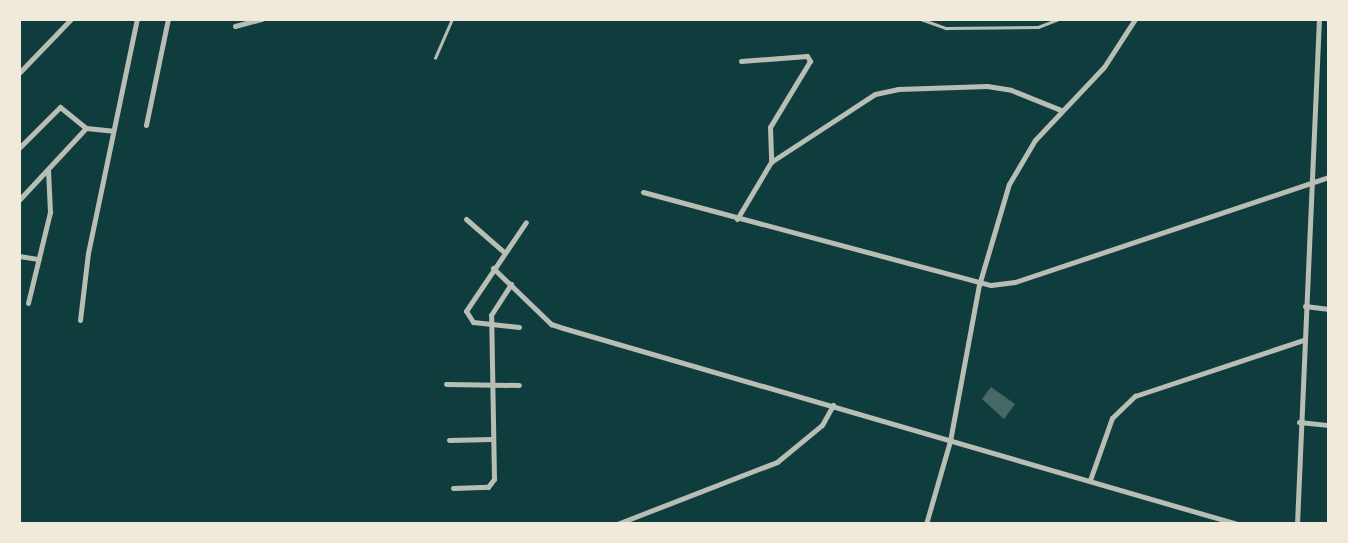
<!DOCTYPE html>
<style>
body{margin:0}
#map{position:relative;width:1348px;height:543px;overflow:hidden;background:#0f3d3e;font-family:"Varela Round",sans-serif}
div>[style]{position:absolute}
.building>*{inset:0;background:#486865}
.service>*{height:2.5px;margin:-1.25px;padding:0 1.25px;transform-origin:1.25px;border-radius:1.25px;background:#b8beb3}
.minor>*{height:5px;margin:-2.5px;padding:0 2.5px;transform-origin:2.5px;border-radius:2.5px;background:#b8beb3}
span{translate:-50% -50%;white-space:nowrap;text-align:center;line-height:1.15;-webkit-text-stroke:5px #f1e9da;paint-order:stroke}
.frame{position:absolute;inset:0;border:21px solid #f1e9da;pointer-events:none}
</style>
<div id="map">
<div class="building">
<i style="clip-path:polygon(991px 387px,1015px 404px,1004px 419px,982px 399px)"></i>
</div>
<div class="service">
<i style="left:921px;top:19px;width:27px;rotate:20deg"></i>
<i style="left:946px;top:28px;width:92px;rotate:-0.6deg"></i>
<i style="left:1038px;top:27px;width:22px;rotate:-21deg"></i>
<i style="left:435px;top:58px;width:43px;rotate:-66.4deg"></i>
</div>
<div class="minor">
<i style="left:235px;top:26px;width:28px;rotate:-15deg"></i>
<i style="left:741px;top:61px;width:66px;rotate:-4.3deg"></i>
<i style="left:807px;top:56px;width:6px;rotate:59deg"></i>
<i style="left:810px;top:61px;width:77px;rotate:121.2deg"></i>
<i style="left:770px;top:127px;width:35px;rotate:88deg"></i>
<i style="left:19px;top:73px;width:75px;rotate:-46.1deg"></i>
<i style="left:146px;top:125px;width:108px;rotate:-78.3deg"></i>
<i style="left:19px;top:148px;width:58px;rotate:-45deg"></i>
<i style="left:60px;top:107px;width:33px;rotate:39deg"></i>
<i style="left:643px;top:192px;width:360px;rotate:15deg"></i>
<i style="left:991px;top:285px;width:24px;rotate:-7deg"></i>
<i style="left:1015px;top:282px;width:331px;rotate:-18.5deg"></i>
<i style="left:19px;top:200px;width:98px;rotate:-47.1deg"></i>
<i style="left:86px;top:128px;width:27px;rotate:6deg"></i>
<i style="left:466px;top:219px;width:50px;rotate:41deg"></i>
<i style="left:737px;top:219px;width:66px;rotate:-59.2deg"></i>
<i style="left:771px;top:162px;width:124px;rotate:-33.2deg"></i>
<i style="left:875px;top:94px;width:24px;rotate:-12deg"></i>
<i style="left:898px;top:89px;width:89px;rotate:-1.9deg"></i>
<i style="left:987px;top:86px;width:24px;rotate:9deg"></i>
<i style="left:1011px;top:90px;width:54px;rotate:21.8deg"></i>
<i style="left:19px;top:256px;width:20px;rotate:9deg"></i>
<i style="left:493px;top:268px;width:81px;rotate:44deg"></i>
<i style="left:551px;top:324px;width:13px;rotate:18deg"></i>
<i style="left:563px;top:328px;width:702px;rotate:16.21deg"></i>
<i style="left:28px;top:303px;width:94px;rotate:-76.4deg"></i>
<i style="left:50px;top:212px;width:42px;rotate:-92.7deg"></i>
<i style="left:1305px;top:306px;width:24px;rotate:7deg"></i>
<i style="left:80px;top:320px;width:67px;rotate:-83.2deg"></i>
<i style="left:88px;top:253px;width:239px;rotate:-78.2deg"></i>
<i style="left:519px;top:327px;width:46px;rotate:-173.8deg"></i>
<i style="left:473px;top:322px;width:13px;rotate:-122deg"></i>
<i style="left:466px;top:311px;width:107px;rotate:-56deg"></i>
<i style="left:446px;top:384px;width:73px;rotate:0.8deg"></i>
<i style="left:1299px;top:422px;width:30px;rotate:6deg"></i>
<i style="left:449px;top:440px;width:43px;rotate:-1.3deg"></i>
<i style="left:1090px;top:480px;width:66px;rotate:-70.5deg"></i>
<i style="left:1112px;top:418px;width:32px;rotate:-44deg"></i>
<i style="left:1135px;top:396px;width:177px;rotate:-18.4deg"></i>
<i style="left:453px;top:488px;width:35px;rotate:-2deg"></i>
<i style="left:488px;top:487px;width:10px;rotate:-53deg"></i>
<i style="left:494px;top:479px;width:164px;rotate:-91deg"></i>
<i style="left:491px;top:315px;width:37px;rotate:-57deg"></i>
<i style="left:617px;top:524px;width:172px;rotate:-21.2deg"></i>
<i style="left:777px;top:462px;width:58px;rotate:-39.4deg"></i>
<i style="left:822px;top:425px;width:23px;rotate:-61deg"></i>
<i style="left:926px;top:524px;width:86px;rotate:-73.9deg"></i>
<i style="left:950px;top:441px;width:159px;rotate:-79.5deg"></i>
<i style="left:979px;top:285px;width:105px;rotate:-73.5deg"></i>
<i style="left:1009px;top:184px;width:51px;rotate:-59.4deg"></i>
<i style="left:1035px;top:140px;width:100px;rotate:-46.6deg"></i>
<i style="left:1104px;top:67px;width:57px;rotate:-57.1deg"></i>
<i style="left:1297px;top:524px;width:505px;rotate:-87.51deg"></i>
</div>
<div class="frame"></div>
</div>
